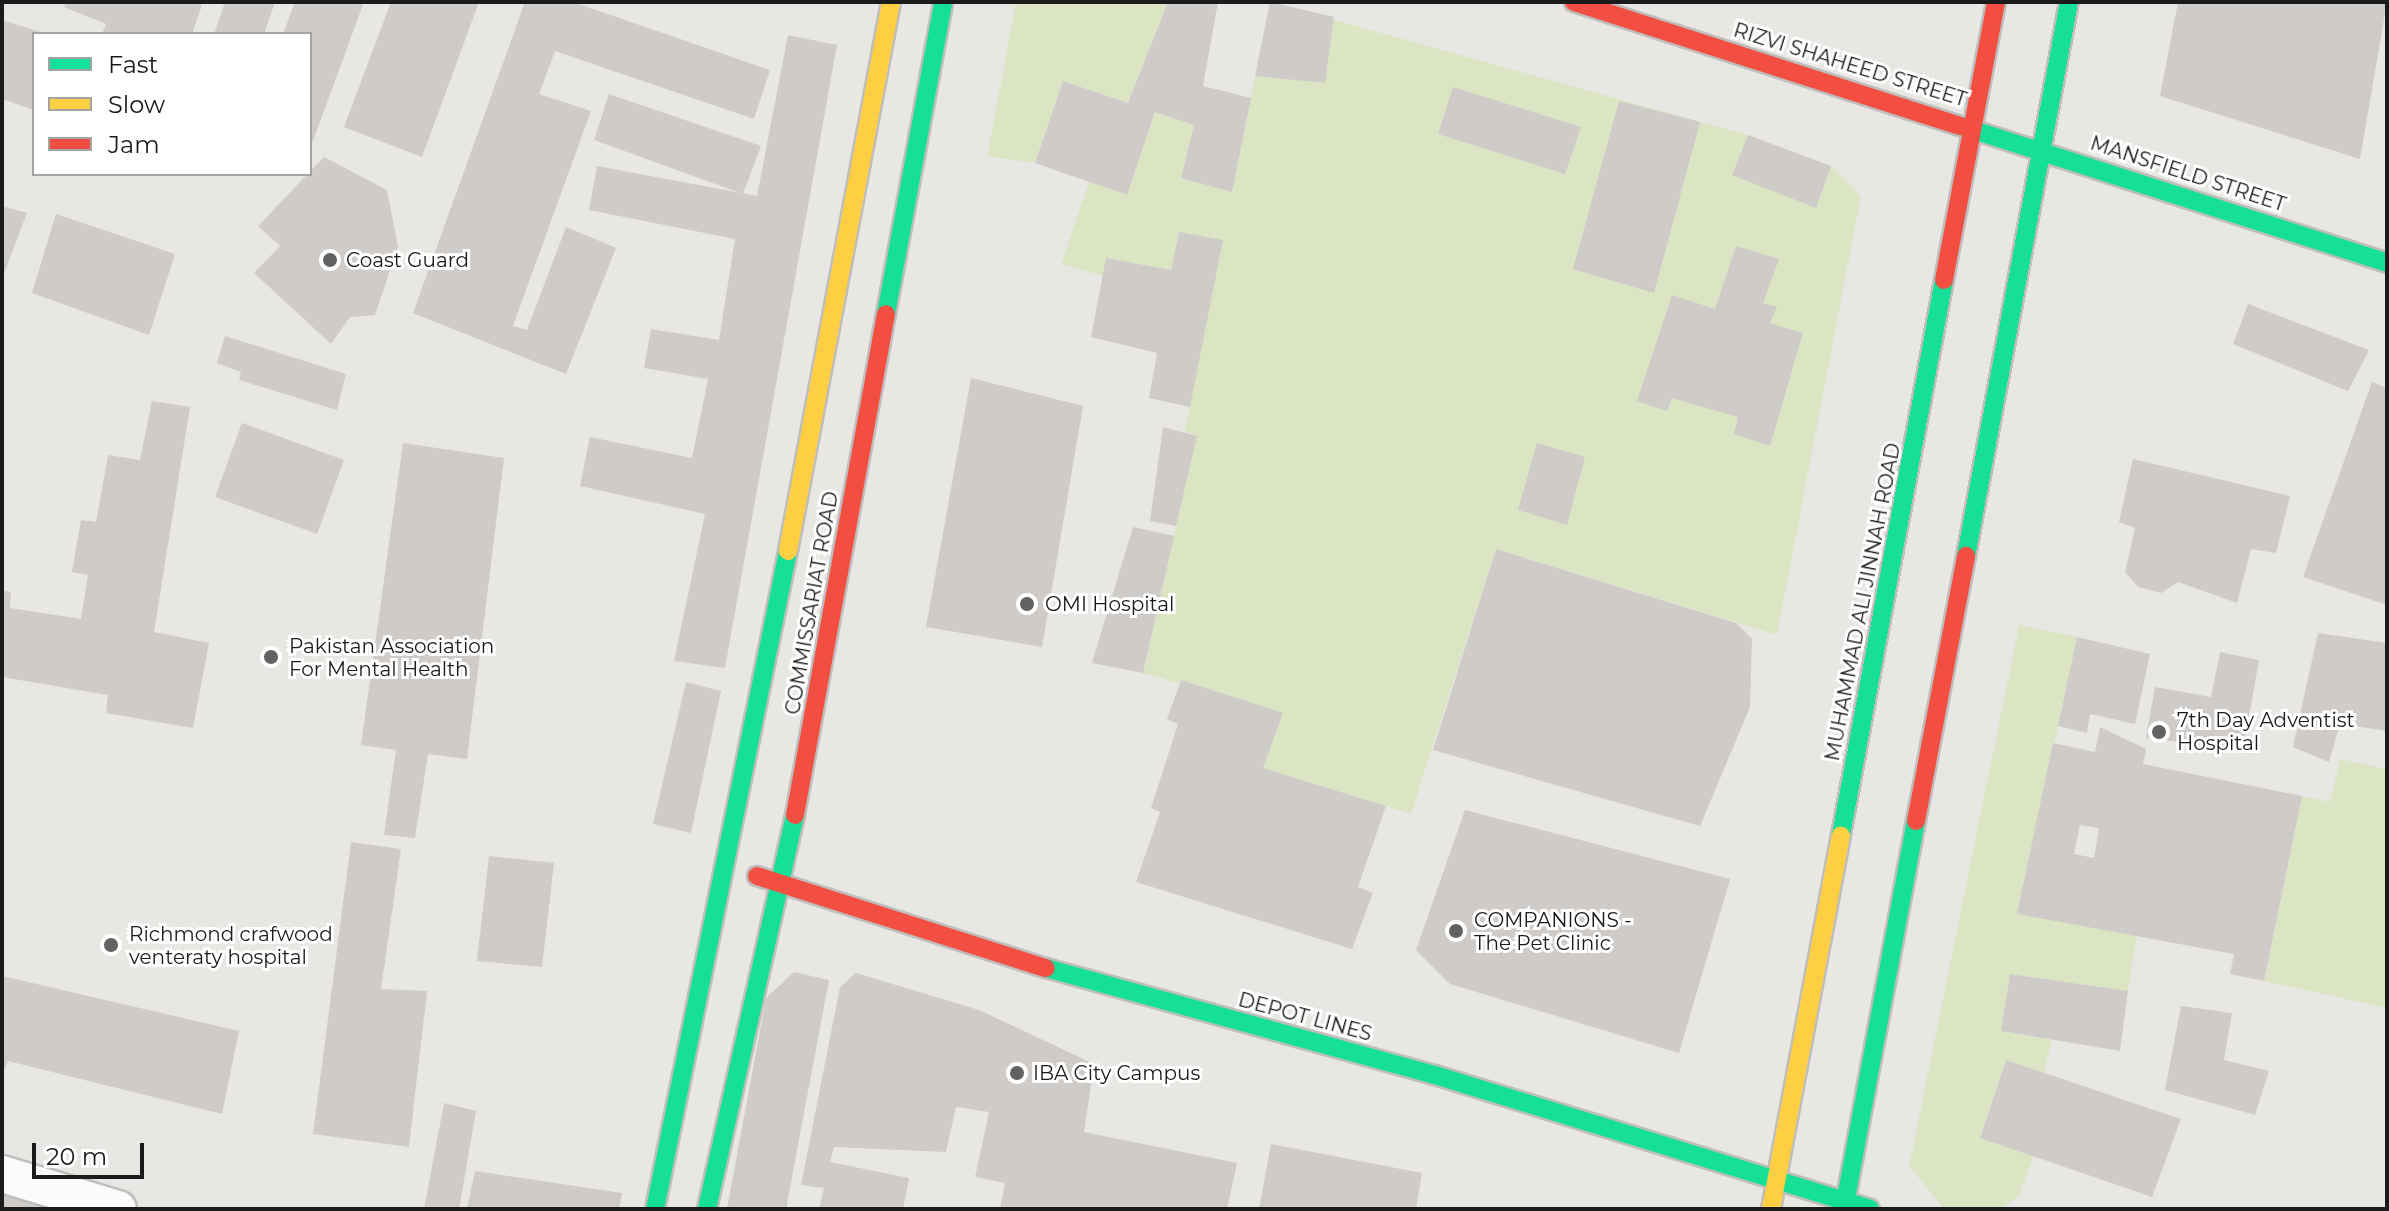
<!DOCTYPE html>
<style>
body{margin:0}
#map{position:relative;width:2389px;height:1211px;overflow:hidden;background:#e9e7e4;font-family:Montserrat,sans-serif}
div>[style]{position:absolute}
.grass>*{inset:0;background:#dbe5c4}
.building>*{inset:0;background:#cecbc9}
.roads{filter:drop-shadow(2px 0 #bfbebc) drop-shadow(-2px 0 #bfbebc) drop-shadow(0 2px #bfbebc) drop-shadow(0 -2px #bfbebc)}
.street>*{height:36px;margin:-18px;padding:0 18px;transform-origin:18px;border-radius:18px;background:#fcfbfb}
.fast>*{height:18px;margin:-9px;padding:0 9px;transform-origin:9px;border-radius:9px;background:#16e098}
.slow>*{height:18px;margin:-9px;padding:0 9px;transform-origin:9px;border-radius:9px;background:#ffcf43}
.jam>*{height:18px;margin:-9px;padding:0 9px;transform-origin:9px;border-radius:9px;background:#f24e42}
.dots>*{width:22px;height:22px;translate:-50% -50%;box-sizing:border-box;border:4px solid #fff;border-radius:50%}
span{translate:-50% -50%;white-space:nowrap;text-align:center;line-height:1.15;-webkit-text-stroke:6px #fff;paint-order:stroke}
.street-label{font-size:20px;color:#1b1b1b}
.poi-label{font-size:20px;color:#1b1b1b}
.left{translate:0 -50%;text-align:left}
.frame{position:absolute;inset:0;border:4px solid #1b1b1b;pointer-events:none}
.legend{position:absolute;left:32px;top:32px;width:280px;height:144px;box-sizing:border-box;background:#fff;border:2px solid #a4a4a4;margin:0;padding:10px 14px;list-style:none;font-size:24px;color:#1b1b1b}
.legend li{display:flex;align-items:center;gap:16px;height:40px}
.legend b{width:40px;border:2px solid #a4a4a4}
.scale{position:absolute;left:32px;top:1143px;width:112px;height:36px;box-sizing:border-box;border:4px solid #1b1b1b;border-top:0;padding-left:10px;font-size:24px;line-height:28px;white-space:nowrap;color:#1b1b1b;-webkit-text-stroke:6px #fff;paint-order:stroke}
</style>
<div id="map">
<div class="grass">
<i style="clip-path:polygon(1016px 2px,1168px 2px,1128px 103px,1063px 81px,1035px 163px,987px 156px)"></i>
<i style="clip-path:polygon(1270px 2px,1748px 135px,1831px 166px,1861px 196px,1777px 635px,1496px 549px,1411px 814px,1263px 768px,1282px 713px,1143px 673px,1196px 436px,1185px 431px,1222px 240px,1171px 270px,1106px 258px,1103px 276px,1061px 264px,1089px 182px,1127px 195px,1155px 112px,1194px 125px,1181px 178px,1232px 192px)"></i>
<i style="clip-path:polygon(2019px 625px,2077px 637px,2018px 913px,2137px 936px,2128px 991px,2010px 974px,2001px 1031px,2052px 1040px,2044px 1073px,2006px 1060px,1980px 1137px,2033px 1156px,2019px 1196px,2001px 1209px,1944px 1209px,1909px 1166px)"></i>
<i style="clip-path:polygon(2340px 759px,2387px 769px,2387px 1008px,2264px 981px,2302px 796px,2330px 802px)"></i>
</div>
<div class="building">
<i style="clip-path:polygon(66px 2px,194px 2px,202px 5px,192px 34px,102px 34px,106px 24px,64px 7px)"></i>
<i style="clip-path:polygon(225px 2px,275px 2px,264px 34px,214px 34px)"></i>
<i style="clip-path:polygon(295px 2px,364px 2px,310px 149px,310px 34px,283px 34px)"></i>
<i style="clip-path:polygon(391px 2px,479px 2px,422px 157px,344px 127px)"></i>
<i style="clip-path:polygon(525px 2px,573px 2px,770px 70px,754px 119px,555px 51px,539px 94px,591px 111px,513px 326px,527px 330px,566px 227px,616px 248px,566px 374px,413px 313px)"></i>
<i style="clip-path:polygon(1168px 2px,1218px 2px,1203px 86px,1251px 98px,1232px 192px,1181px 178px,1194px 125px,1155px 112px,1127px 195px,1035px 163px,1063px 81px,1128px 103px)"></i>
<i style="clip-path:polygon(1270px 2px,1334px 17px,1325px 83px,1255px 76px)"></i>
<i style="clip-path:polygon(2178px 2px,2387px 2px,2360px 159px,2160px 96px)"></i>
<i style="clip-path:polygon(2px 20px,44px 33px,34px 34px,34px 110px,2px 99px)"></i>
<i style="clip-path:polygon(788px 35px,837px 45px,725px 668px,674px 661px,705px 514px,580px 486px,590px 437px,692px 458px,708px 379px,644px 368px,651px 329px,719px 340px,735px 239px,589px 210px,597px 166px,757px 196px)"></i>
<i style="clip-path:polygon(1453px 87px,1581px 127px,1565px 174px,1438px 134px)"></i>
<i style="clip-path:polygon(609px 94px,761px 146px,743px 194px,594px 140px)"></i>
<i style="clip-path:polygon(1619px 101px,1700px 122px,1654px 293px,1573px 269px)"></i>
<i style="clip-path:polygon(1748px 135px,1831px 166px,1816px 208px,1732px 175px)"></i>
<i style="clip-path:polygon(324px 157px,387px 190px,398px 247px,375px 315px,350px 317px,331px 344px,254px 273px,280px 246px,258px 226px)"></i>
<i style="clip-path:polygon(2px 206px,27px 213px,2px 279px)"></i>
<i style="clip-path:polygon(56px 214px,175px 254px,149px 335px,32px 293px)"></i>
<i style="clip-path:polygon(1179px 232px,1223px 240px,1190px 407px,1149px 398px,1157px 353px,1091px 337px,1106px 258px,1171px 270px)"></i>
<i style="clip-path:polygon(1736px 246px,1779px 259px,1763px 303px,1777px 307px,1770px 323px,1803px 333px,1770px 446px,1734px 434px,1738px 417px,1672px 398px,1667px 411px,1637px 401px,1672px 295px,1715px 309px)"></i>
<i style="clip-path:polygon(2248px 304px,2369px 350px,2348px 391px,2233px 344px)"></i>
<i style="clip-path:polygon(225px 336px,346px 374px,337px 410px,239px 380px,241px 372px,217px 363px)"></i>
<i style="clip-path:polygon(971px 378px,1083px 406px,1042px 647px,926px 627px)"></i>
<i style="clip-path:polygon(2372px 382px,2387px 388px,2387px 605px,2303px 577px)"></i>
<i style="clip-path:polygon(152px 401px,190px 407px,154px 632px,209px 643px,193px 728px,106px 713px,108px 695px,2px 677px,2px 590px,11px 592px,10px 608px,81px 619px,88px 575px,72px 572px,81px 520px,96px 522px,108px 455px,140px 460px)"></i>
<i style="clip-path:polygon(242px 423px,344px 460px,317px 534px,215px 497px)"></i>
<i style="clip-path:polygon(1163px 427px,1197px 436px,1176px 526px,1150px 521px)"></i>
<i style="clip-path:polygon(403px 443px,504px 458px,467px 759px,428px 754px,415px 838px,384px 835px,396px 750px,361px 745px)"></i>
<i style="clip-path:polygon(1537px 443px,1585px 457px,1567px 525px,1518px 510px)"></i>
<i style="clip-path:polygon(2133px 459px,2290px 496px,2276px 553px,2251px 549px,2237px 603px,2178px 582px,2161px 593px,2138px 587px,2125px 572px,2135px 528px,2119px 522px)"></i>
<i style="clip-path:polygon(1133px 527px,1174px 536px,1143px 673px,1092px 663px)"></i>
<i style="clip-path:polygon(1496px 549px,1736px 623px,1752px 639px,1750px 707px,1700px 826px,1433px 750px)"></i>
<i style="clip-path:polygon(2318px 633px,2387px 643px,2387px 731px,2340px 724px,2329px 762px,2293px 747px)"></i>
<i style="clip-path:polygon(2077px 637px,2150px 654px,2135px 724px,2090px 714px,2087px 733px,2058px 726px)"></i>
<i style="clip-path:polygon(2220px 652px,2259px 660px,2243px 750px,2146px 738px,2155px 687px,2211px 697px)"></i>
<i style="clip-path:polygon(1181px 680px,1283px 713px,1263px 768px,1386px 806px,1358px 887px,1373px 893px,1352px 949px,1136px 882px,1160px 812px,1151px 808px,1178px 724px,1167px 719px)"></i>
<i style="clip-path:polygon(686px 682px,721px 691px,691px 833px,653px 824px)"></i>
<i style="clip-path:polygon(evenodd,2100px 727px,2146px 749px,2143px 764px,2302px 796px,2264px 981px,2230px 974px,2234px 954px,2017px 914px,2053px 743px,2095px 752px,2100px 727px,2080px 825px,2099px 828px,2094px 858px,2074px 854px,2080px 825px)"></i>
<i style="clip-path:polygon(1465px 810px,1730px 879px,1679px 1053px,1450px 984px,1416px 950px)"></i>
<i style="clip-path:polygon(351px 842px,401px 849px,381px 989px,427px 991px,409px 1147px,313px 1134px)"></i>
<i style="clip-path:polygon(489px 856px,554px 863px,542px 967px,477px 961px)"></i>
<i style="clip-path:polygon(794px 972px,829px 980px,786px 1209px,727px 1209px,766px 998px)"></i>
<i style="clip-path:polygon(856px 973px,979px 1010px,1094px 1064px,1084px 1132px,1237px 1163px,1227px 1209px,1000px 1209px,1005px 1183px,975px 1177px,989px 1112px,956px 1107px,946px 1152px,834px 1147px,830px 1162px,909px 1178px,903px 1209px,819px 1209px,824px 1188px,801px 1185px,840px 987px)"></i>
<i style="clip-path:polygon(2010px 974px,2128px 991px,2120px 1051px,2001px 1031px)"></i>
<i style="clip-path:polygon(2px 976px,239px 1031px,222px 1114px,8px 1061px,2px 1076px)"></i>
<i style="clip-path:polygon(2181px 1006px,2232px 1013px,2224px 1060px,2269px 1071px,2255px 1115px,2165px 1090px)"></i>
<i style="clip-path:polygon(2006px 1060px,2181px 1119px,2152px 1197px,1980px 1138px)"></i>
<i style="clip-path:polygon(444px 1103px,476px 1111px,459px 1209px,424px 1209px)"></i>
<i style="clip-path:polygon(1271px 1144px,1422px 1173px,1416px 1209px,1259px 1209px)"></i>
<i style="clip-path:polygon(475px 1171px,622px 1193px,619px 1209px,467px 1209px)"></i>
<i style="clip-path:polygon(2px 1187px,70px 1209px,2px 1209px)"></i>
</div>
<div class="roads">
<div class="street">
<i style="left:2px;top:1174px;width:121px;rotate:16.8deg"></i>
</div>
<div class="fast">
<i style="left:1961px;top:126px;width:447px;rotate:17.8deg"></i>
<i style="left:886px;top:314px;width:317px;rotate:-79.6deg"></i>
<i style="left:1966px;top:556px;width:563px;rotate:-79.47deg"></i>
<i style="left:1841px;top:835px;width:564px;rotate:-79.49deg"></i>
<i style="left:1046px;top:968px;width:403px;rotate:15.4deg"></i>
<i style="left:1435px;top:1075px;width:455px;rotate:17.1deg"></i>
<i style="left:655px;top:1209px;width:671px;rotate:-78.57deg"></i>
<i style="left:707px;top:1209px;width:404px;rotate:-77.4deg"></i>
<i style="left:1844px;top:1209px;width:395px;rotate:-79.5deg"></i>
</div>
<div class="slow">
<i style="left:788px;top:551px;width:559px;rotate:-79.37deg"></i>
<i style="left:1771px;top:1209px;width:380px;rotate:-79.4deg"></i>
</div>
<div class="jam">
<i style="left:1574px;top:2px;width:406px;rotate:17.8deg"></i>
<i style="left:1944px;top:280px;width:283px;rotate:-79.4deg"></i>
<i style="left:795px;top:815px;width:509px;rotate:-79.71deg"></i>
<i style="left:1916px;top:821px;width:270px;rotate:-79.3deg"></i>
<i style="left:757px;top:876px;width:303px;rotate:17.7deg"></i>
</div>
</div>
<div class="dots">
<i style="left:330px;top:260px;background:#636261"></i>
<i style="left:1027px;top:604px;background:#636261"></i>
<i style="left:271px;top:657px;background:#636261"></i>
<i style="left:2159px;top:732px;background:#636261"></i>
<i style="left:1456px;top:931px;background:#636261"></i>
<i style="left:111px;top:945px;background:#636261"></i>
<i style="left:1017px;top:1073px;background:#636261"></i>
</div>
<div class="street-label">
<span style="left:1850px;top:65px;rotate:17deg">RIZVI SHAHEED STREET</span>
<span style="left:2188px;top:174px;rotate:18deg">MANSFIELD STREET</span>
<span style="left:1863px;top:602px;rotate:-79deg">MUHAMMAD ALI JINNAH ROAD</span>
<span style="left:812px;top:603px;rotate:-80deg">COMMISSARIAT ROAD</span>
<span style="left:1305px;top:1017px;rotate:15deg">DEPOT LINES</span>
</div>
<div class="poi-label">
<span class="left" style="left:346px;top:260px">Coast Guard</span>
<span class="left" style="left:1045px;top:604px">OMI Hospital</span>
<span class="left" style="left:289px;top:658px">Pakistan Association<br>For Mental Health</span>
<span class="left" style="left:2177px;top:732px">7th Day Adventist<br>Hospital</span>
<span class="left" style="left:1474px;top:932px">COMPANIONS -<br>The Pet Clinic</span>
<span class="left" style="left:129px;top:946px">Richmond crafwood<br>venteraty hospital</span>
<span class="left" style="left:1033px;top:1073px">IBA City Campus</span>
</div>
<div class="frame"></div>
<ul class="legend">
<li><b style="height:10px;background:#16e098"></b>Fast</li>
<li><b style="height:10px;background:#ffcf43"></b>Slow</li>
<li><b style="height:10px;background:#f24e42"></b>Jam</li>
</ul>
<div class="scale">20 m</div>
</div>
